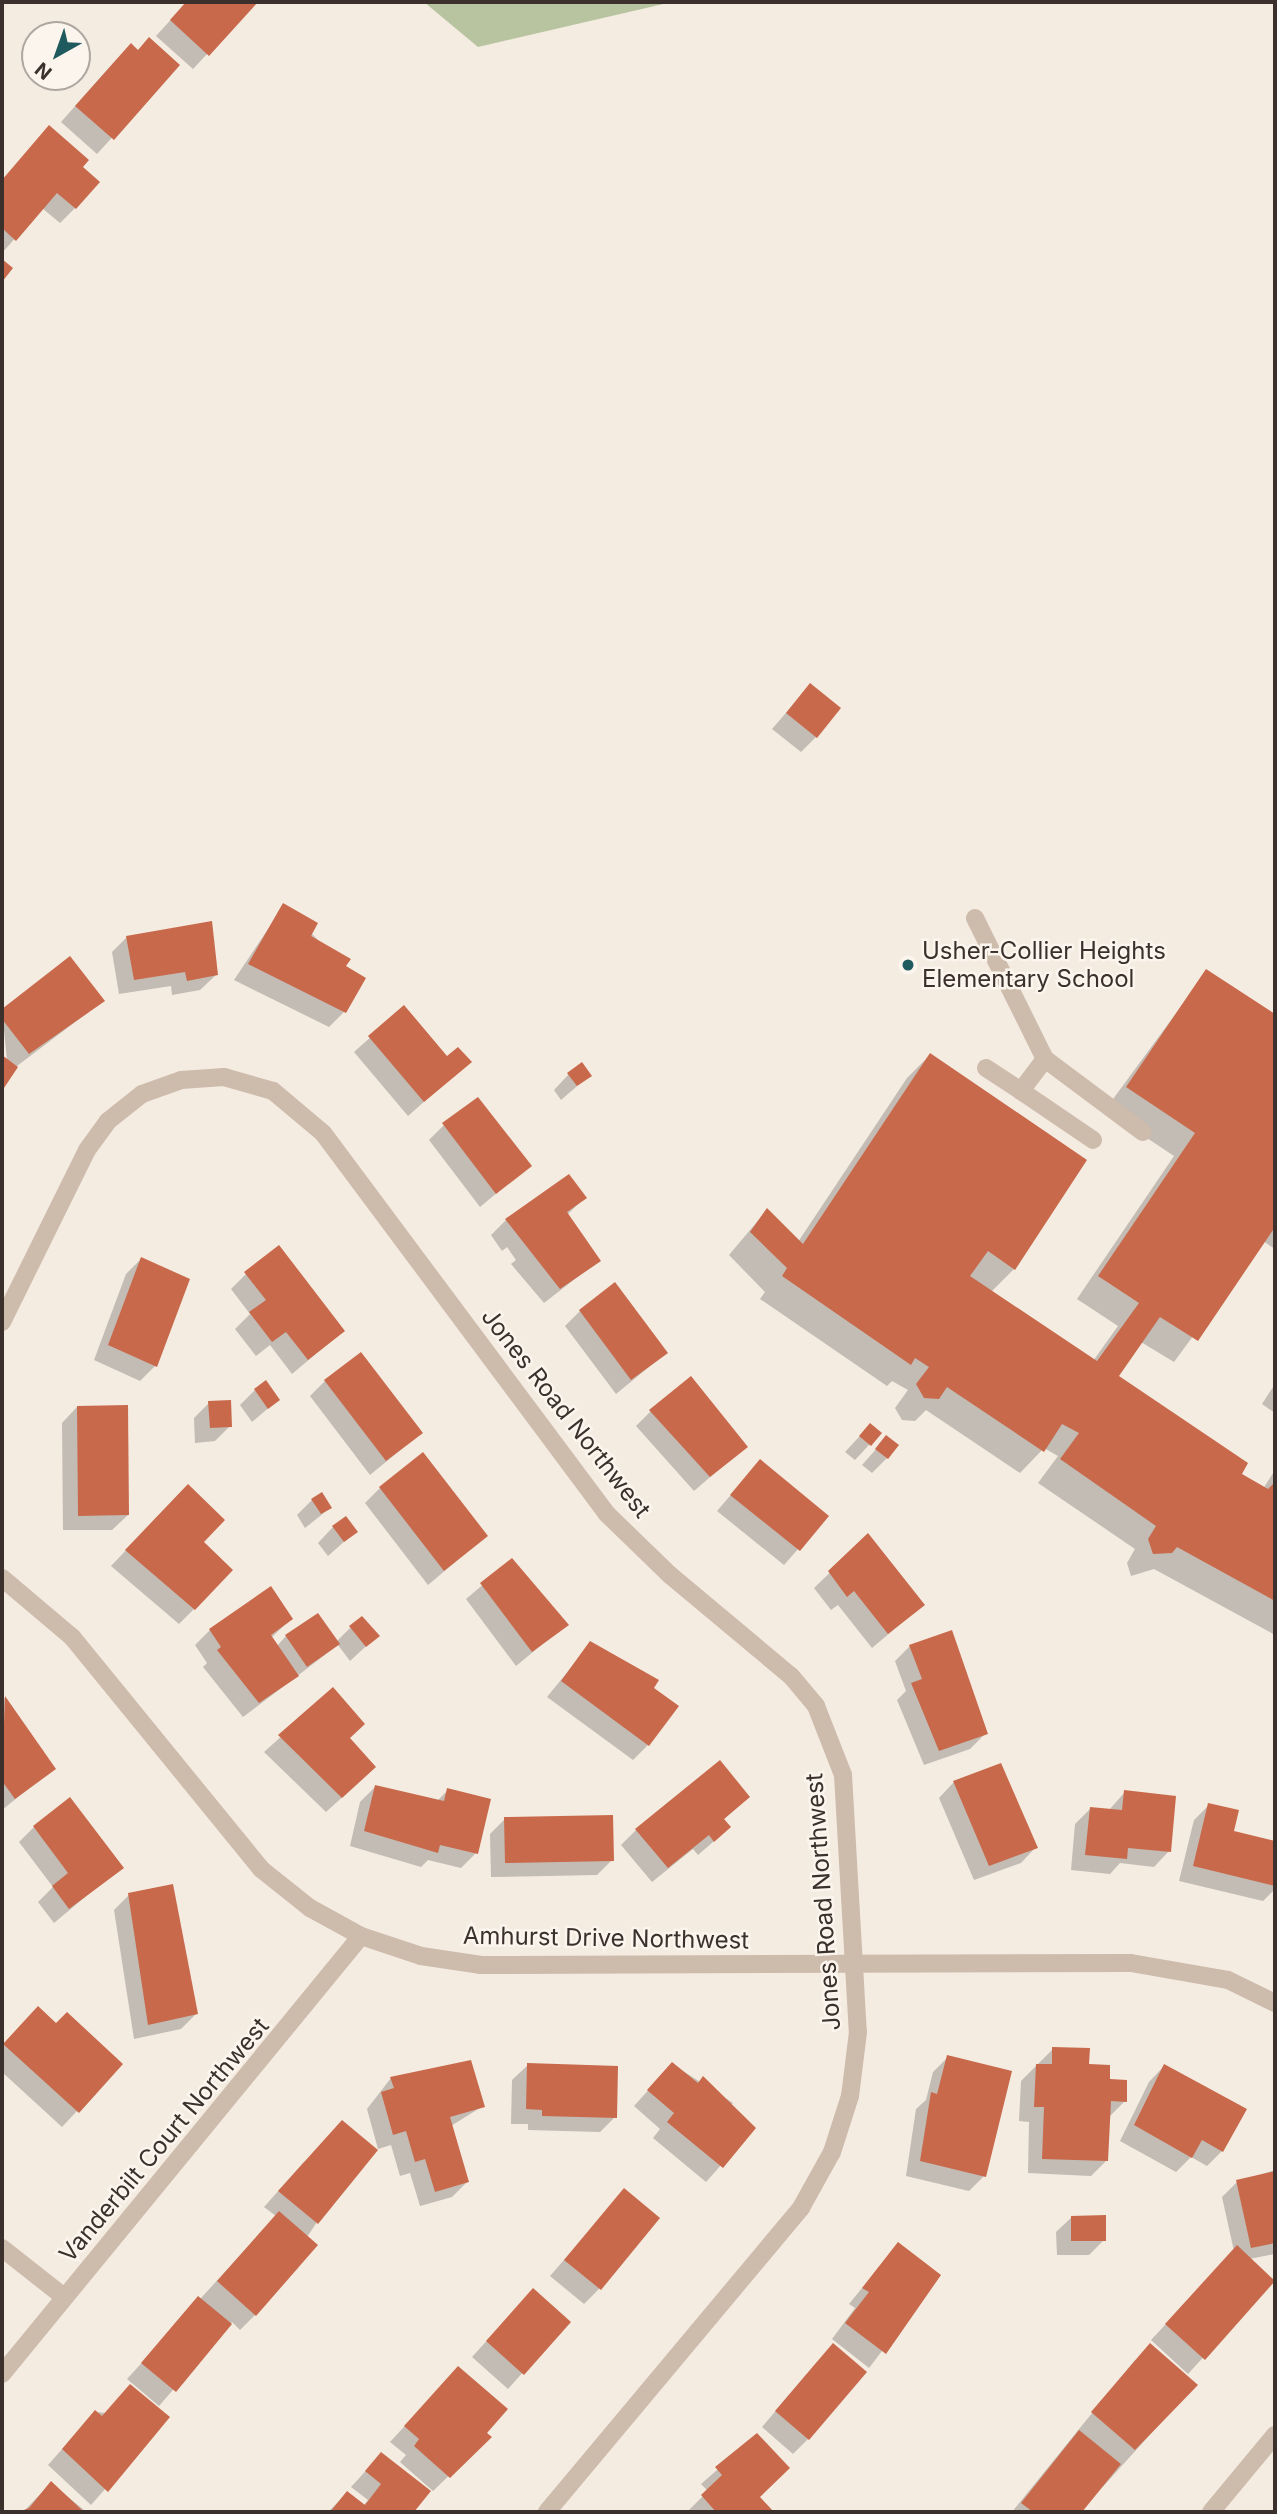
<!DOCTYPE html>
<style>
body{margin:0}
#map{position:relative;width:1277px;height:2514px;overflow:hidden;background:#f4ebe1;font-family:Inter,sans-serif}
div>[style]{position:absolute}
.green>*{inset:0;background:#b8c4a0}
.shadow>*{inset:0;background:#0003}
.building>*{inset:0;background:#c8694b}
.service>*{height:18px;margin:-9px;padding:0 9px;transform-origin:9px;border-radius:9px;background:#cdbbac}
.minor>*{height:18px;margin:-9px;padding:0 9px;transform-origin:9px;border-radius:9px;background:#cdbbac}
.tertiary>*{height:18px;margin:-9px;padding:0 9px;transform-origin:9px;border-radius:9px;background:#cdbbac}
.dots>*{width:19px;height:19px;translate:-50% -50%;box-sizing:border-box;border:4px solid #fbf5ee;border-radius:50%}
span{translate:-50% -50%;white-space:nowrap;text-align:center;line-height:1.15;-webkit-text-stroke:5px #fbf5ee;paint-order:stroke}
.poi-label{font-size:24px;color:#3b302b}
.left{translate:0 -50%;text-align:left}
.street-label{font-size:24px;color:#3b302b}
.frame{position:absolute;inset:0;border:4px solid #3b302b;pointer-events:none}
.north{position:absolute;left:21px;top:21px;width:70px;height:70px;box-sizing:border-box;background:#fbf5ee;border:2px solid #aea6a0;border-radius:50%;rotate:220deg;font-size:19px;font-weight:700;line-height:28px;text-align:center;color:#3b302b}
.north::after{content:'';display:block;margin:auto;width:24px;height:32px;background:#1f5a5e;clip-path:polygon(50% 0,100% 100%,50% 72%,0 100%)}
</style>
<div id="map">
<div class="green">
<i style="clip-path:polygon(424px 2px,672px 2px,478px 47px)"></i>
</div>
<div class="shadow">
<i style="clip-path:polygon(187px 2px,256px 2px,193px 69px,156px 36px)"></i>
<i style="clip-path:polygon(137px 52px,178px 65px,97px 154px,61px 122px,116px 60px)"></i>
<i style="clip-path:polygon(49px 128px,80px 167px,75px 208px,60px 223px,42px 208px,2px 253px,2px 180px)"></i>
<i style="clip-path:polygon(810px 685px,816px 737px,801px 752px,772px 729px)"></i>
<i style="clip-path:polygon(284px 905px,344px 967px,344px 1012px,329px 1027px,234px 980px)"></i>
<i style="clip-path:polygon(127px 937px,216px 975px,200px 990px,172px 995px,171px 986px,119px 994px,112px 952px)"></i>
<i style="clip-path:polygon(70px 959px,103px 1001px,17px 1066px,2px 1088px,2px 1058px,7px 1060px,2px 1011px)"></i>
<i style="clip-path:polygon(1207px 971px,1275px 1016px,1275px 1249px,1263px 1241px,1174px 1362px,1141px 1342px,1117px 1377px,1240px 1475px,1263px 1489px,1275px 1470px,1275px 1635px,1154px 1569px,1131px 1576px,1127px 1563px,1135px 1549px,1038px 1483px,1058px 1456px,1044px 1448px,1020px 1473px,926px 1410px,915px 1421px,902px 1420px,895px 1408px,908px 1390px,892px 1381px,887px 1386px,760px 1299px,765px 1292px,729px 1255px,767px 1210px,798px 1242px,907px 1078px,930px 1055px,1014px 1269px,991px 1292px,1093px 1361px,1118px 1326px,1077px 1299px,1174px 1156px,1105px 1110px)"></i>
<i style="clip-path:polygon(403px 1008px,447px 1059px,469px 1062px,408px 1116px,354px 1052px)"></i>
<i style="clip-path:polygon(569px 1074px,590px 1075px,561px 1100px,554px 1090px)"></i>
<i style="clip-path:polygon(444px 1125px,529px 1166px,480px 1207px,429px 1140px)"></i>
<i style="clip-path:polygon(584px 1198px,567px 1215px,598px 1261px,544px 1303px,511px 1264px,516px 1260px,507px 1247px,502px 1251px,491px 1235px,506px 1220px)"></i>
<i style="clip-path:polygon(141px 1259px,155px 1366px,140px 1381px,94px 1360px,126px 1274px)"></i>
<i style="clip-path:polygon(246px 1274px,343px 1331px,292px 1374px,270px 1345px,256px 1356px,235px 1329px,250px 1314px,231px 1289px)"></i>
<i style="clip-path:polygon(580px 1311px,666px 1353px,616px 1394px,565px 1326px)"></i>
<i style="clip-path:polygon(325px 1381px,421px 1433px,370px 1475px,310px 1396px)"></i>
<i style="clip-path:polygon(1275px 1384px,1275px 1413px,1262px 1404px)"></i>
<i style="clip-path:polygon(255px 1390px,278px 1400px,252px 1422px,240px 1405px)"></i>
<i style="clip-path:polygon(209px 1403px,230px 1426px,215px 1441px,195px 1443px,194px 1418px)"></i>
<i style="clip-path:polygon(77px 1407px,128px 1515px,112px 1530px,63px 1530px,62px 1423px)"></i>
<i style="clip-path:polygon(651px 1411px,745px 1447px,694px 1491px,636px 1426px)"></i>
<i style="clip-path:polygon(870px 1425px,880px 1433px,855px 1460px,845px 1452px)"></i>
<i style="clip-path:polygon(887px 1437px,887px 1458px,872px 1473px,862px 1465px)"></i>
<i style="clip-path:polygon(760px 1461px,827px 1516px,784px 1565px,717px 1511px)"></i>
<i style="clip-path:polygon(380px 1488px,486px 1536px,428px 1585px,365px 1503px)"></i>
<i style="clip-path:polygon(312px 1500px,330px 1508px,305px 1528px,297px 1515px)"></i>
<i style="clip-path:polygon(173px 1501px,202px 1542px,194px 1609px,179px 1624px,111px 1566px)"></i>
<i style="clip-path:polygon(333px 1527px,355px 1532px,328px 1556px,318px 1543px)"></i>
<i style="clip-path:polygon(868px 1536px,923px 1605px,872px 1648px,838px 1605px,831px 1610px,814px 1588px)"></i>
<i style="clip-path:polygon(512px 1560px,567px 1624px,516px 1666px,466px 1599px)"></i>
<i style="clip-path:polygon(291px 1619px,271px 1638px,277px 1646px,286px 1636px,336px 1642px,351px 1627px,377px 1636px,350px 1661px,338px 1645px,243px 1717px,203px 1667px,207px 1663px,195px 1645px,210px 1630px)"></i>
<i style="clip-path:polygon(591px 1643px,651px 1688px,648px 1745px,633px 1760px,547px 1697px)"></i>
<i style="clip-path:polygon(910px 1646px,986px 1733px,970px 1749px,924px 1765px,897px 1700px,906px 1691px,895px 1661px)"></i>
<i style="clip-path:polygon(333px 1690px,359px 1782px,326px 1812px,264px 1752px)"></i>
<i style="clip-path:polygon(5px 1698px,53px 1769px,2px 1810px,2px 1700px)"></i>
<i style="clip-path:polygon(954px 1782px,1036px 1847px,1021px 1863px,974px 1880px,939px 1798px)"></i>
<i style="clip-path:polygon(376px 1786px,437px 1801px,448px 1790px,476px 1853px,461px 1868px,428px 1860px,421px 1867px,350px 1846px,360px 1802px)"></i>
<i style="clip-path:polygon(1125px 1792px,1169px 1851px,1154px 1867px,1120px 1863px,1110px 1874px,1071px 1870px,1075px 1824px,1090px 1809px,1109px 1810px)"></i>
<i style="clip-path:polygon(748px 1797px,723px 1820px,729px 1827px,713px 1842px,698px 1855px,693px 1849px,652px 1882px,621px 1845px,636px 1830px)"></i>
<i style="clip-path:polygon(1209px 1805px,1232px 1832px,1275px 1842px,1275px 1889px,1263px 1901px,1179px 1881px,1194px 1820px)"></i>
<i style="clip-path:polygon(505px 1819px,612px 1860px,597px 1875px,491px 1877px,490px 1834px)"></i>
<i style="clip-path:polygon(34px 1827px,121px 1867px,54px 1923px,38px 1902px,53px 1887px,19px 1842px)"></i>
<i style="clip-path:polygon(129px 1895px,196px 2014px,181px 2029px,134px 2039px,114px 1910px)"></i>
<i style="clip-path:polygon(23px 2024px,56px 2026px,121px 2064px,62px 2127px,2px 2072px,2px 2047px)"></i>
<i style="clip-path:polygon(1053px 2049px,1108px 2081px,1125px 2101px,1110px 2116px,1106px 2161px,1091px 2176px,1028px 2173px,1029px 2122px,1019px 2121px,1021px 2081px)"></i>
<i style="clip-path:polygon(948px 2057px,984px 2176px,969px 2191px,906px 2176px,916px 2109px,926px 2100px,933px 2072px)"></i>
<i style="clip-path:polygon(672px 2064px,733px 2103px,729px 2107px,754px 2128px,706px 2182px,653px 2138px,660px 2129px,634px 2106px)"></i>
<i style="clip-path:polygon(528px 2065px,615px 2117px,600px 2132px,528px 2130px,528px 2124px,511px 2124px,512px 2080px)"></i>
<i style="clip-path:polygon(1164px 2066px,1222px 2151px,1207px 2166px,1191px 2157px,1176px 2172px,1120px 2141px,1149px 2082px)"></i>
<i style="clip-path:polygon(391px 2078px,483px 2106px,451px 2126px,467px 2182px,452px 2197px,420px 2206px,410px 2173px,400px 2176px,391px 2145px,378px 2149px,367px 2109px)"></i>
<i style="clip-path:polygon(304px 2162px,317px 2222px,255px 2315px,240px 2330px,232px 2322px,159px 2406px,127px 2379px,276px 2216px,264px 2207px)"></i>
<i style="clip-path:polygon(1275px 2170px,1275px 2254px,1249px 2259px,1273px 2281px,1188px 2374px,1151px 2340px,1234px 2251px,1222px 2197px,1237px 2182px)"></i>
<i style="clip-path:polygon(624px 2191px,599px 2289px,584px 2304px,550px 2276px)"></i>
<i style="clip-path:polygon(1072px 2217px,1104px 2240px,1089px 2255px,1057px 2255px,1056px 2232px)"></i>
<i style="clip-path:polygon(898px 2244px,939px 2276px,869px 2368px,832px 2339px,855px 2308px,849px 2304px)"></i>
<i style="clip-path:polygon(533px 2290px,568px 2322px,508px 2389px,472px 2357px)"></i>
<i style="clip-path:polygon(1135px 2360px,1195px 2385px,1080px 2512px,1012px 2512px)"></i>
<i style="clip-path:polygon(818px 2361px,808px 2439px,793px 2454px,762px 2427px)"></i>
<i style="clip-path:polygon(458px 2368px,489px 2437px,433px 2491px,400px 2462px,406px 2455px,390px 2442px)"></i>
<i style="clip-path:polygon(95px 2412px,167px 2418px,91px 2505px,48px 2465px)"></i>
<i style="clip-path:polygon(756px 2436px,758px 2497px,772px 2512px,687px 2512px,708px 2491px,701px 2484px)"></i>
<i style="clip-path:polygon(381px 2454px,428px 2492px,412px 2512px,328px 2512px,347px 2493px,363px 2506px,368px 2500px,351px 2487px)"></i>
<i style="clip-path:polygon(51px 2483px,84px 2510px,81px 2512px,23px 2512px)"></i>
</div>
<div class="building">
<i style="clip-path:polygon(186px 2px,258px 2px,209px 56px,170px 20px)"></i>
<i style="clip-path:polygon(149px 37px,180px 65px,114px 140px,75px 106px,131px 43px,138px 50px)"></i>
<i style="clip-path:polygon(49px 125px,89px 160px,83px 167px,100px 182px,76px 209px,57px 193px,16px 241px,2px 228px,2px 180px)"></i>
<i style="clip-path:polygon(2px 259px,13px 268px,2px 282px)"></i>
<i style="clip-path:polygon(810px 683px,841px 708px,817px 738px,786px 713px)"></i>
<i style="clip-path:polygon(283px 903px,318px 923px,311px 936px,351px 959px,346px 966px,366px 978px,346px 1013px,248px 964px)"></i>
<i style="clip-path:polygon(212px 921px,218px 975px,187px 981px,185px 972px,134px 980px,126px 936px)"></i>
<i style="clip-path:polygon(70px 956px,105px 1001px,29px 1054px,2px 1019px,2px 1009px)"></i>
<i style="clip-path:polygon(1206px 969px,1275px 1014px,1275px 1227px,1198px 1341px,1160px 1317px,1119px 1376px,1248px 1463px,1242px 1474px,1268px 1489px,1275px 1482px,1275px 1601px,1177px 1547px,1172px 1553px,1153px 1554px,1148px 1539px,1156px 1526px,1060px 1459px,1079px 1433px,1062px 1424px,1044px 1452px,947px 1387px,939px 1399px,924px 1398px,916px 1384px,929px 1367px,915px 1358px,911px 1365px,782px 1276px,787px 1268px,750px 1232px,767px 1208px,803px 1244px,930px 1053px,1087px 1160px,1015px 1270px,988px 1251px,970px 1276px,1097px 1361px,1139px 1303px,1098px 1276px,1195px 1133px,1126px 1087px)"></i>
<i style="clip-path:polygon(404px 1005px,447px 1056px,458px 1047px,472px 1062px,424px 1102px,368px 1036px)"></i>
<i style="clip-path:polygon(2px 1055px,18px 1067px,2px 1091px)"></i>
<i style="clip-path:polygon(582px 1062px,592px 1076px,577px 1086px,567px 1073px)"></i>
<i style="clip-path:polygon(478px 1097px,532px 1166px,496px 1194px,442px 1123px)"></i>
<i style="clip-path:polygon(569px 1174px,587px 1198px,567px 1212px,601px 1261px,560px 1289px,505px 1219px)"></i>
<i style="clip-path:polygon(279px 1245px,345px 1331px,308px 1360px,286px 1332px,272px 1342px,249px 1312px,266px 1300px,244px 1272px)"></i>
<i style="clip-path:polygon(141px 1257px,190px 1279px,157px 1367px,108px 1345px)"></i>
<i style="clip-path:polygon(615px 1282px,668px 1353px,631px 1380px,579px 1310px)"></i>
<i style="clip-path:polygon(361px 1352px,423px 1433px,386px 1461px,324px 1380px)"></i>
<i style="clip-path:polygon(691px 1376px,748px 1447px,710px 1477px,649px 1410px)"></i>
<i style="clip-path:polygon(266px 1380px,280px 1400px,268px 1409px,254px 1389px)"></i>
<i style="clip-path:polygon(231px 1400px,232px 1427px,210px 1428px,208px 1401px)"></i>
<i style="clip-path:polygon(128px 1405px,129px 1515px,78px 1516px,77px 1406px)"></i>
<i style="clip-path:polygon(870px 1423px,882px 1433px,871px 1446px,859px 1436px)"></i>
<i style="clip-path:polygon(886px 1435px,899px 1445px,888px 1459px,875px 1449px)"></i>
<i style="clip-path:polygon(423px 1452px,488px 1536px,444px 1571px,379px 1487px)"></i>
<i style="clip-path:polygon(760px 1459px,829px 1516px,800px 1551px,730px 1495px)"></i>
<i style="clip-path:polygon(188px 1484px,225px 1520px,204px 1542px,233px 1570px,195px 1610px,125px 1550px)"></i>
<i style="clip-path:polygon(322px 1492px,332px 1508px,321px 1514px,311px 1499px)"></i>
<i style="clip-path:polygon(346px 1516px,358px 1532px,344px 1542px,332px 1526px)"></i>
<i style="clip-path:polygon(868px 1533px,925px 1605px,888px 1634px,854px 1591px,847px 1597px,828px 1571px)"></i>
<i style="clip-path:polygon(512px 1558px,569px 1625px,532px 1652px,480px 1583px)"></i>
<i style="clip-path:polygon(271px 1586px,293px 1619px,271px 1635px,299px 1676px,259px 1703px,217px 1650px,221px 1647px,209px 1629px)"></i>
<i style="clip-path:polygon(318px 1613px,340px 1644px,307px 1667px,285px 1635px)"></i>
<i style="clip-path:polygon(362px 1616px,380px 1636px,366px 1647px,349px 1626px)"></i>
<i style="clip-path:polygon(952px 1630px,988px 1734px,939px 1751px,911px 1683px,922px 1679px,909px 1645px)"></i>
<i style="clip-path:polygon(590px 1641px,659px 1680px,654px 1688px,679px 1706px,649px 1746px,561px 1681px)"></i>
<i style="clip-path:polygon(333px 1687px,365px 1724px,350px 1738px,376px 1767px,342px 1798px,278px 1735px)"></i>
<i style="clip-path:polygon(5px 1696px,56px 1769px,15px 1799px,2px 1781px)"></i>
<i style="clip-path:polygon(720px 1760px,750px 1797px,724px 1819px,731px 1827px,714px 1842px,709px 1835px,668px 1868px,635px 1829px)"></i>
<i style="clip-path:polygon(1001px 1763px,1038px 1848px,989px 1866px,953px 1781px)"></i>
<i style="clip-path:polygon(375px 1785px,444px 1801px,447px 1788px,491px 1799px,478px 1854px,440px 1845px,438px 1853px,364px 1831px)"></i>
<i style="clip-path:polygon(1124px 1790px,1176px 1796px,1171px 1852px,1128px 1848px,1127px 1859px,1085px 1855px,1090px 1807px,1122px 1810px)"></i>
<i style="clip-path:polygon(70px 1797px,124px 1868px,69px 1909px,52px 1886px,68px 1873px,33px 1826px)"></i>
<i style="clip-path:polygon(1208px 1803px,1239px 1810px,1234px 1831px,1275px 1841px,1275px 1886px,1193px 1866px)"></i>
<i style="clip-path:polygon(613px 1815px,614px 1861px,505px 1863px,504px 1817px)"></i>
<i style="clip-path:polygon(173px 1884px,198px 2014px,148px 2025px,128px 1893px)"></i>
<i style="clip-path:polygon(38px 2006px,56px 2023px,67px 2012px,123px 2064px,79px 2113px,3px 2044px)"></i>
<i style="clip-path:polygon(1052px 2047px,1090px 2048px,1089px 2064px,1110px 2065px,1110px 2079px,1127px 2080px,1127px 2102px,1111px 2101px,1108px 2161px,1042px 2159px,1044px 2107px,1034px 2107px,1036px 2064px,1052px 2064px)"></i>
<i style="clip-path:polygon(947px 2055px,1012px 2071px,986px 2177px,920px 2161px,931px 2092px,937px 2094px)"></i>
<i style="clip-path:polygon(471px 2060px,485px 2107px,450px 2117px,469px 2182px,435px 2192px,425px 2159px,415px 2162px,406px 2131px,393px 2135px,381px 2092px,394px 2088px,390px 2077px)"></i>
<i style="clip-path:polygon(672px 2062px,698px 2083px,703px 2076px,756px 2128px,723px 2168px,667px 2122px,674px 2113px,647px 2090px)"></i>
<i style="clip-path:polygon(527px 2063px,618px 2066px,617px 2118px,542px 2116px,542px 2110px,526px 2109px)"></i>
<i style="clip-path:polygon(1164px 2064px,1247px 2109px,1223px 2152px,1202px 2140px,1192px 2158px,1134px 2125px)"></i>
<i style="clip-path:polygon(342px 2120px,378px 2150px,318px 2224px,278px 2191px)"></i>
<i style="clip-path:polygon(1275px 2171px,1275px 2243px,1251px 2248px,1236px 2180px)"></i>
<i style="clip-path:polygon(624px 2188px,660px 2218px,601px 2290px,564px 2260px)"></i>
<i style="clip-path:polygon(279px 2211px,318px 2245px,256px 2316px,217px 2281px)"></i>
<i style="clip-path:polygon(1106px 2215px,1106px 2241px,1071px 2241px,1071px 2216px)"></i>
<i style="clip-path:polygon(898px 2242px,941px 2275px,886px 2354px,845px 2323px,869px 2292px,862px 2288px)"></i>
<i style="clip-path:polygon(1237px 2245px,1275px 2281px,1205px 2360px,1165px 2324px)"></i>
<i style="clip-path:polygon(533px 2288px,571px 2322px,524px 2375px,486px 2341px)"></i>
<i style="clip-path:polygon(198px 2296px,232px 2324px,176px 2392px,141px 2363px)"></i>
<i style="clip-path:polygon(833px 2343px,867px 2372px,809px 2440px,775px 2411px)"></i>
<i style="clip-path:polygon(1150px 2343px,1198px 2385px,1135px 2450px,1091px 2412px)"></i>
<i style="clip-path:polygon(458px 2366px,508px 2409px,487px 2433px,492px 2437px,450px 2478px,414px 2446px,419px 2439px,404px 2426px)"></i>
<i style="clip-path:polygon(130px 2384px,170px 2417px,108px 2492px,62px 2449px,95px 2410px,102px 2416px)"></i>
<i style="clip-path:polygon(1079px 2430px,1121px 2464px,1082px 2512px,1033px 2512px,1021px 2503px)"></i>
<i style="clip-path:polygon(757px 2433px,790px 2468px,760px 2497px,774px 2512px,716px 2512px,701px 2495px,722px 2475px,715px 2467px)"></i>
<i style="clip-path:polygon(381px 2452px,431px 2491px,414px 2512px,330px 2512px,347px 2491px,365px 2505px,381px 2484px,365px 2471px)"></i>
<i style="clip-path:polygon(51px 2481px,84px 2512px,19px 2512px,29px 2508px)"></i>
</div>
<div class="service">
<i style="left:975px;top:918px;width:157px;rotate:63.6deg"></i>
<i style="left:1045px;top:1059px;width:122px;rotate:36.7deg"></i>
<i style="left:1045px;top:1059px;width:40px;rotate:127deg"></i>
<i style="left:1021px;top:1091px;width:87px;rotate:34.2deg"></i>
<i style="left:986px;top:1068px;width:42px;rotate:33.3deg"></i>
</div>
<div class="minor">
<i style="left:2px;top:1322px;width:192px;rotate:-63.7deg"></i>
<i style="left:87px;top:1150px;width:36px;rotate:-54deg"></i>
<i style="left:108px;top:1121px;width:43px;rotate:-38.5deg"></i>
<i style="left:142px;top:1094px;width:41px;rotate:-19.7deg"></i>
<i style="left:181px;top:1080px;width:43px;rotate:-4deg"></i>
<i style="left:224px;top:1077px;width:51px;rotate:15.9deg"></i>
<i style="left:273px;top:1091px;width:65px;rotate:40deg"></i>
<i style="left:323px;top:1133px;width:475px;rotate:53.3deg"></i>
<i style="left:607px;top:1514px;width:88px;rotate:44.1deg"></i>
<i style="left:670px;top:1575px;width:158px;rotate:39.9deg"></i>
<i style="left:791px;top:1676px;width:39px;rotate:50deg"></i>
<i style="left:816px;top:1706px;width:74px;rotate:68.6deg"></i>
<i style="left:843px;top:1775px;width:257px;rotate:86.7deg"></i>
<i style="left:858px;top:2032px;width:64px;rotate:97.1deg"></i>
<i style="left:850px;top:2096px;width:59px;rotate:107.8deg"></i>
<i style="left:832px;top:2152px;width:64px;rotate:119deg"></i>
<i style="left:801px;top:2208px;width:396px;rotate:129.9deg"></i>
<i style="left:2px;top:1578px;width:92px;rotate:40.1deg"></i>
<i style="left:72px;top:1637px;width:299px;rotate:50.8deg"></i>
<i style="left:261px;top:1869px;width:63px;rotate:38.5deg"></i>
<i style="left:310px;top:1908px;width:58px;rotate:28.8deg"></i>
<i style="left:361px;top:1936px;width:63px;rotate:18.4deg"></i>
<i style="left:421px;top:1956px;width:61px;rotate:8.5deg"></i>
<i style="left:481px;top:1965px;width:650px;rotate:-0.18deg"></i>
<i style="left:1131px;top:1963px;width:98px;rotate:9.9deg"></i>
<i style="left:1228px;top:1980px;width:52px;rotate:26.1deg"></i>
<i style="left:2px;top:2248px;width:79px;rotate:38.3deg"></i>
<i style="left:2px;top:2374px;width:566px;rotate:-50.66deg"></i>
</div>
<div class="tertiary">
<i style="left:1211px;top:2512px;width:100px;rotate:-50.3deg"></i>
</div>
<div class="dots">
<i style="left:908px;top:965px;background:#1f5a5e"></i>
</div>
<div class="poi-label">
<span class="left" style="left:922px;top:965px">Usher-Collier Heights<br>Elementary School</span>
</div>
<div class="street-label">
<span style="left:566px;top:1413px;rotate:52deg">Jones Road Northwest</span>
<span style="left:823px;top:1902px;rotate:-94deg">Jones Road Northwest</span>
<span style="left:606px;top:1938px;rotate:1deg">Amhurst Drive Northwest</span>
<span style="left:164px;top:2140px;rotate:-50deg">Vanderbilt Court Northwest</span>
</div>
<div class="frame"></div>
<div class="north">N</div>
</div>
